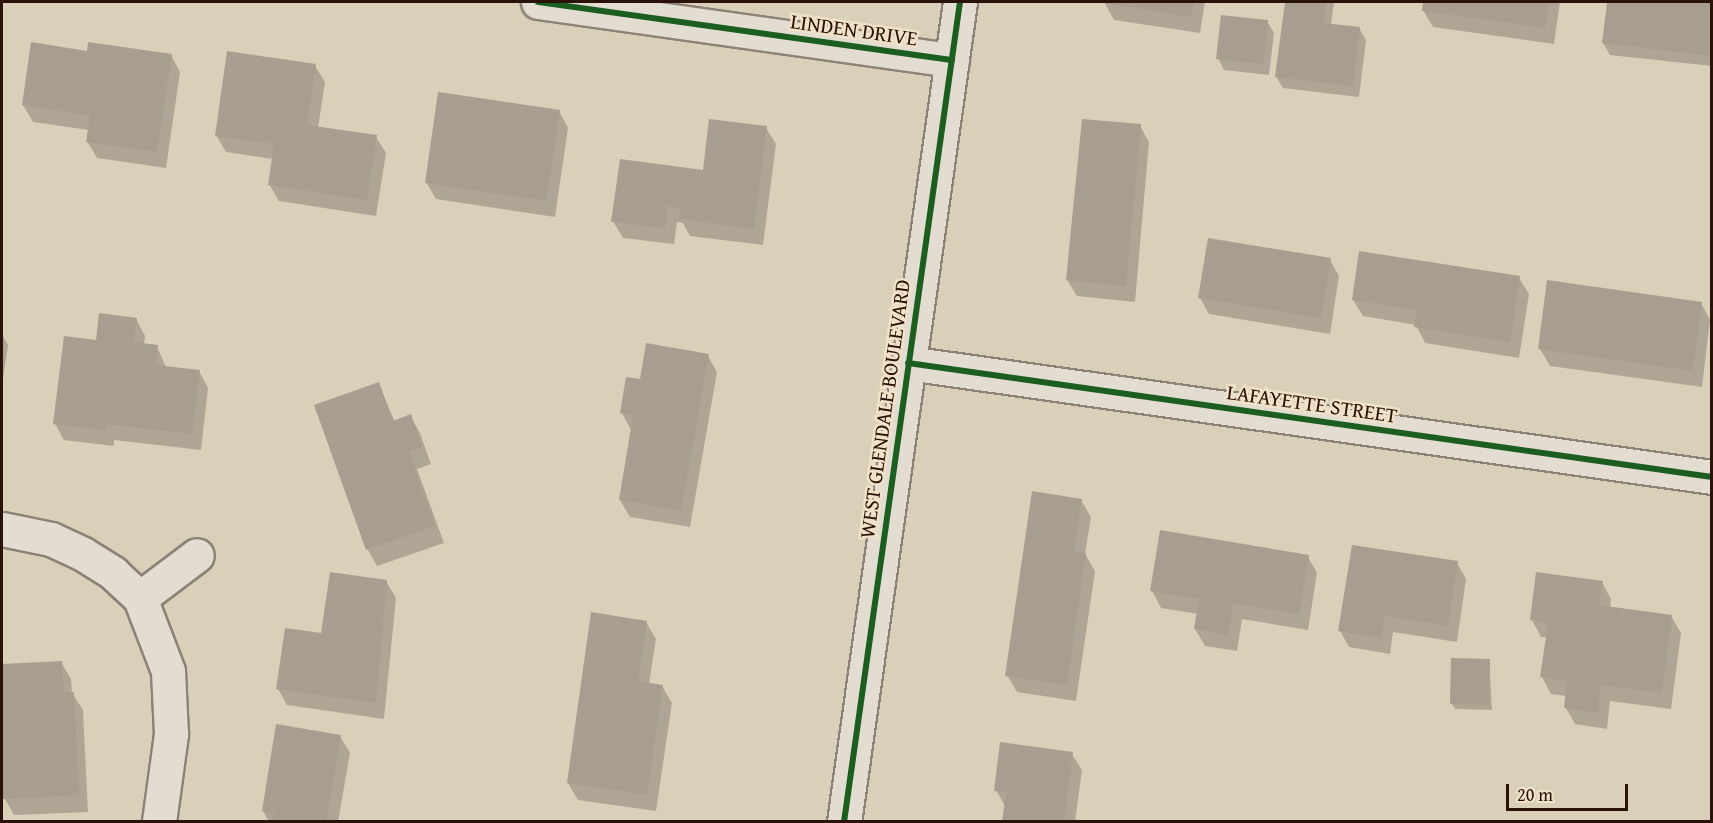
<!DOCTYPE html>
<style>
body{margin:0}
#map{position:relative;width:1713px;height:823px;overflow:hidden;background:#dacfb9;font-family:"Gentium Book Plus",serif}
div>[style]{position:absolute}
.shadow>*{inset:0;background:#0003}
.building>*{inset:0;background:#a79e8f}
.roads{filter:drop-shadow(2px 0 #8c8376) drop-shadow(-2px 0 #8c8376) drop-shadow(0 2px #8c8376) drop-shadow(0 -2px #8c8376)}
.street>*{height:33px;margin:-16.5px;padding:0 16.5px;transform-origin:16.5px;border-radius:16.5px;background:#e2dcd1}
.secondary>*{height:33px;margin:-16.5px;padding:0 16.5px;transform-origin:16.5px;border-radius:16.5px;background:#e2dcd1}
.cycleway>*{height:6px;margin:-3px;padding:0 3px;transform-origin:3px;border-radius:3px;background:#1b5e20}
span{translate:-50% -50%;white-space:nowrap;text-align:center;line-height:1.15;-webkit-text-stroke:5px #f0e2c8;paint-order:stroke}
.street-label{font-size:21px;color:#2a1209}
.frame{position:absolute;inset:0;border:3px solid #2a1209;pointer-events:none}
.scale{position:absolute;left:1506px;top:784px;width:122px;height:27px;box-sizing:border-box;border:3px solid #2a1209;border-top:0;padding-left:8px;font-size:18px;line-height:21px;white-space:nowrap;color:#2a1209;-webkit-text-stroke:4px #f0e2c8;paint-order:stroke}
</style>
<div id="map">
<div class="shadow">
<i style="clip-path:polygon(1104px 2px,1205px 2px,1200px 33px,1114px 20px)"></i>
<i style="clip-path:polygon(1286px 2px,1334px 2px,1331px 25px,1359px 28px,1366px 40px,1359px 97px,1283px 88px,1276px 76px)"></i>
<i style="clip-path:polygon(1425px 2px,1560px 2px,1554px 44px,1433px 27px,1423px 10px)"></i>
<i style="clip-path:polygon(1608px 2px,1712px 2px,1712px 66px,1610px 55px,1603px 43px)"></i>
<i style="clip-path:polygon(1267px 21px,1274px 33px,1269px 75px,1224px 70px,1218px 58px)"></i>
<i style="clip-path:polygon(88px 52px,171px 55px,180px 72px,166px 168px,97px 158px,87px 141px,89px 130px,33px 122px,23px 105px)"></i>
<i style="clip-path:polygon(315px 66px,325px 82px,318px 128px,376px 137px,386px 153px,376px 216px,279px 201px,269px 184px,273px 159px,226px 152px,216px 135px)"></i>
<i style="clip-path:polygon(559px 111px,568px 128px,555px 217px,436px 199px,426px 182px)"></i>
<i style="clip-path:polygon(1140px 126px,1149px 142px,1135px 302px,1077px 296px,1067px 280px)"></i>
<i style="clip-path:polygon(766px 128px,776px 144px,763px 245px,690px 236px,683px 223px,677px 222px,674px 244px,623px 238px,613px 221px,704px 172px)"></i>
<i style="clip-path:polygon(1330px 260px,1339px 276px,1330px 334px,1209px 314px,1200px 298px)"></i>
<i style="clip-path:polygon(1519px 278px,1529px 294px,1519px 358px,1425px 343px,1416px 325px,1363px 316px,1353px 300px)"></i>
<i style="clip-path:polygon(1701px 303px,1710px 320px,1702px 387px,1550px 366px,1540px 349px)"></i>
<i style="clip-path:polygon(136px 319px,145px 336px,144px 345px,157px 347px,166px 367px,199px 371px,208px 388px,201px 450px,114px 440px,114px 446px,64px 440px,55px 424px,97px 341px)"></i>
<i style="clip-path:polygon(2px 334px,8px 345px,2px 386px)"></i>
<i style="clip-path:polygon(708px 356px,717px 372px,690px 527px,630px 517px,620px 500px,631px 430px,622px 413px,641px 381px)"></i>
<i style="clip-path:polygon(378px 383px,395px 422px,410px 416px,420px 433px,431px 464px,417px 469px,444px 543px,377px 566px,368px 550px,316px 406px)"></i>
<i style="clip-path:polygon(1081px 500px,1091px 517px,1085px 554px,1095px 571px,1076px 701px,1017px 692px,1007px 675px)"></i>
<i style="clip-path:polygon(1308px 557px,1317px 573px,1308px 630px,1242px 619px,1237px 651px,1205px 646px,1195px 629px,1198px 614px,1161px 608px,1152px 591px)"></i>
<i style="clip-path:polygon(1457px 563px,1466px 579px,1457px 642px,1393px 632px,1390px 654px,1349px 647px,1340px 631px)"></i>
<i style="clip-path:polygon(386px 581px,396px 598px,384px 719px,287px 705px,278px 689px,323px 634px)"></i>
<i style="clip-path:polygon(1602px 582px,1611px 599px,1610px 608px,1671px 616px,1681px 633px,1671px 709px,1610px 701px,1607px 729px,1575px 724px,1566px 708px,1567px 696px,1551px 694px,1542px 677px,1547px 637px,1541px 637px,1532px 620px)"></i>
<i style="clip-path:polygon(592px 614px,646px 622px,656px 639px,649px 684px,662px 686px,672px 703px,656px 811px,578px 800px,568px 783px)"></i>
<i style="clip-path:polygon(1489px 660px,1492px 710px,1455px 709px,1451px 703px)"></i>
<i style="clip-path:polygon(61px 662px,71px 679px,72px 693px,83px 710px,88px 812px,14px 815px,5px 799px,2px 665px)"></i>
<i style="clip-path:polygon(340px 736px,350px 753px,338px 822px,269px 822px,263px 811px)"></i>
<i style="clip-path:polygon(1072px 754px,1082px 770px,1075px 822px,1004px 822px,1006px 808px,996px 790px)"></i>
</div>
<div class="building">
<i style="clip-path:polygon(1099px 2px,1194px 2px,1191px 17px)"></i>
<i style="clip-path:polygon(1285px 2px,1326px 2px,1323px 23px,1360px 27px,1353px 86px,1275px 77px)"></i>
<i style="clip-path:polygon(1423px 2px,1549px 2px,1545px 28px,1422px 11px)"></i>
<i style="clip-path:polygon(1607px 2px,1712px 2px,1711px 56px,1602px 43px)"></i>
<i style="clip-path:polygon(1221px 15px,1268px 20px,1263px 64px,1216px 59px)"></i>
<i style="clip-path:polygon(31px 42px,87px 51px,88px 42px,172px 54px,157px 152px,86px 142px,90px 116px,22px 105px)"></i>
<i style="clip-path:polygon(227px 51px,316px 64px,307px 125px,377px 135px,367px 200px,268px 185px,274px 144px,215px 136px)"></i>
<i style="clip-path:polygon(438px 92px,560px 110px,546px 201px,425px 183px)"></i>
<i style="clip-path:polygon(709px 119px,767px 126px,754px 229px,679px 219px,681px 208px,668px 206px,665px 228px,611px 222px,620px 159px,703px 170px)"></i>
<i style="clip-path:polygon(1082px 119px,1141px 124px,1126px 286px,1066px 280px)"></i>
<i style="clip-path:polygon(1208px 238px,1331px 258px,1321px 318px,1198px 298px)"></i>
<i style="clip-path:polygon(1359px 251px,1520px 276px,1510px 342px,1414px 327px,1417px 310px,1352px 300px)"></i>
<i style="clip-path:polygon(1547px 280px,1702px 302px,1693px 371px,1538px 349px)"></i>
<i style="clip-path:polygon(99px 313px,137px 318px,133px 342px,158px 345px,156px 365px,200px 370px,192px 434px,106px 424px,105px 430px,53px 424px,64px 336px,96px 340px)"></i>
<i style="clip-path:polygon(646px 343px,709px 354px,681px 511px,619px 500px,633px 416px,620px 413px,626px 377px,640px 379px)"></i>
<i style="clip-path:polygon(379px 382px,393px 421px,411px 414px,422px 447px,409px 452px,435px 526px,366px 550px,314px 405px)"></i>
<i style="clip-path:polygon(1032px 491px,1082px 499px,1074px 551px,1086px 553px,1067px 685px,1005px 676px)"></i>
<i style="clip-path:polygon(1160px 530px,1309px 555px,1299px 614px,1233px 603px,1228px 635px,1194px 629px,1199px 599px,1150px 591px)"></i>
<i style="clip-path:polygon(1352px 545px,1458px 561px,1448px 626px,1384px 616px,1381px 638px,1338px 631px)"></i>
<i style="clip-path:polygon(330px 572px,387px 580px,376px 703px,276px 689px,285px 628px,321px 633px)"></i>
<i style="clip-path:polygon(1536px 572px,1603px 581px,1599px 605px,1672px 615px,1662px 693px,1601px 685px,1598px 713px,1564px 708px,1567px 681px,1540px 677px,1548px 623px,1530px 620px)"></i>
<i style="clip-path:polygon(591px 612px,647px 621px,638px 681px,663px 685px,647px 795px,567px 783px)"></i>
<i style="clip-path:polygon(1451px 658px,1490px 659px,1489px 705px,1450px 704px)"></i>
<i style="clip-path:polygon(62px 661px,64px 692px,74px 692px,79px 795px,3px 799px,2px 664px)"></i>
<i style="clip-path:polygon(276px 724px,341px 735px,326px 822px,272px 822px,274px 813px,262px 811px)"></i>
<i style="clip-path:polygon(1000px 742px,1073px 752px,1064px 822px,1002px 822px,1006px 792px,994px 791px)"></i>
</div>
<div class="roads">
<div class="street">
<i style="left:538px;top:2px;width:418px;rotate:8deg"></i>
<i style="left:908px;top:363px;width:812px;rotate:8.07deg"></i>
<i style="left:2px;top:529px;width:50px;rotate:11.5deg"></i>
<i style="left:51px;top:539px;width:35px;rotate:25deg"></i>
<i style="left:83px;top:554px;width:36px;rotate:32deg"></i>
<i style="left:113px;top:573px;width:37px;rotate:43deg"></i>
<i style="left:140px;top:598px;width:78px;rotate:69deg"></i>
<i style="left:168px;top:671px;width:63px;rotate:87.3deg"></i>
<i style="left:171px;top:734px;width:89px;rotate:97.8deg"></i>
<i style="left:140px;top:598px;width:71px;rotate:-37deg"></i>
</div>
<div class="secondary">
<i style="left:844px;top:822px;width:828px;rotate:-81.95deg"></i>
</div>
</div>
<div class="cycleway">
<i style="left:538px;top:2px;width:418px;rotate:8deg"></i>
<i style="left:908px;top:363px;width:812px;rotate:8.07deg"></i>
<i style="left:844px;top:822px;width:828px;rotate:-81.95deg"></i>
</div>
<div class="street-label">
<span style="left:854px;top:30px;rotate:8deg">LINDEN DRIVE</span>
<span style="left:1312px;top:404px;rotate:8deg">LAFAYETTE STREET</span>
<span style="left:885px;top:409px;rotate:-82deg">WEST GLENDALE BOULEVARD</span>
</div>
<div class="frame"></div>
<div class="scale">20 m</div>
</div>
